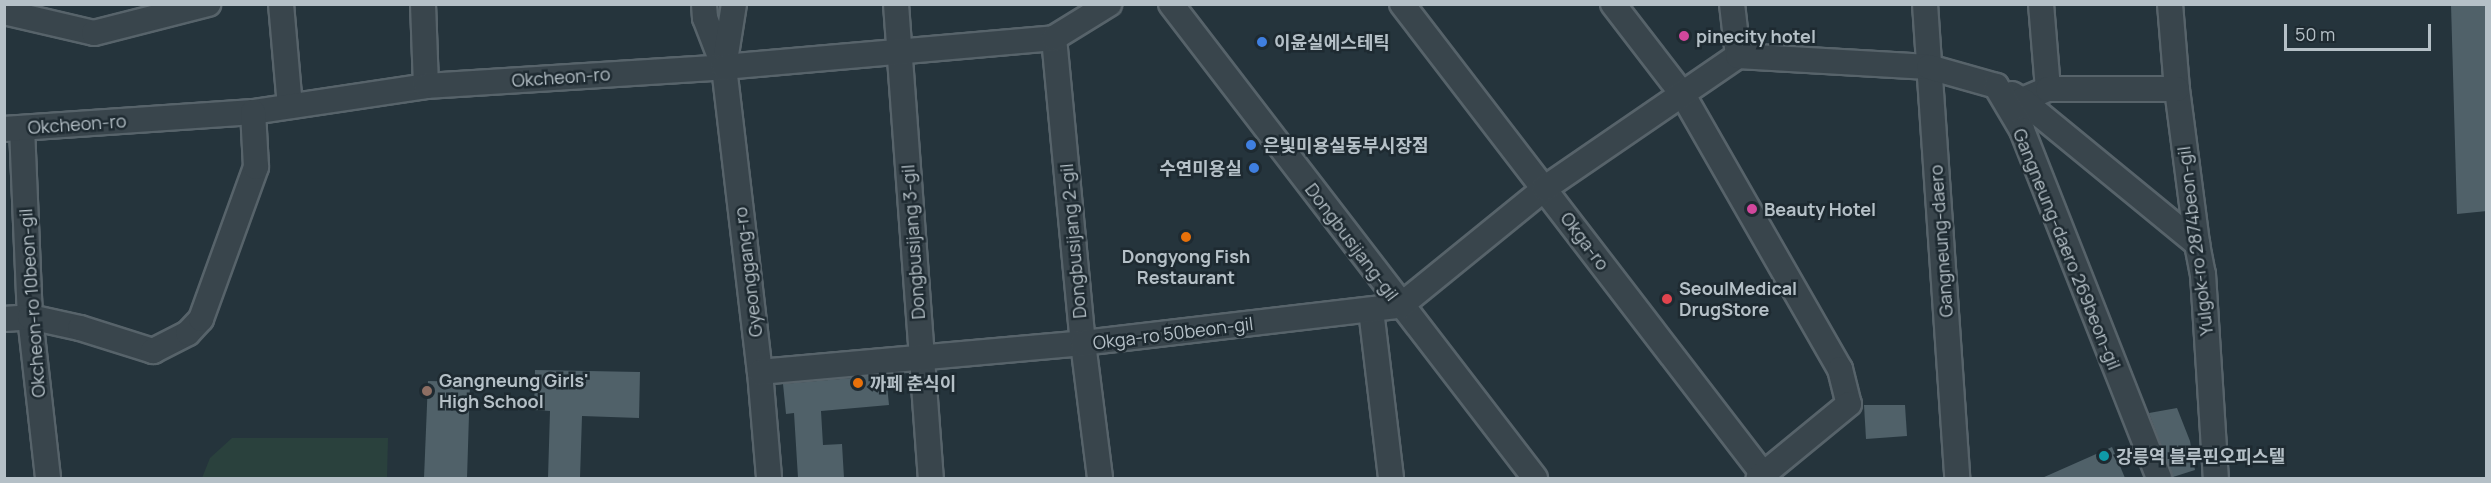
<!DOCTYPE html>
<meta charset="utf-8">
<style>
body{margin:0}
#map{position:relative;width:2491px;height:483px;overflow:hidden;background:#25343c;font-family:Manrope,"Noto Sans KR",sans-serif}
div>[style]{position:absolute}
.green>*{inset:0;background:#2a413d}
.building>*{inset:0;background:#506169}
.roads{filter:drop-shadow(2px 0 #57636a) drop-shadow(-2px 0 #57636a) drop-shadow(0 2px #57636a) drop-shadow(0 -2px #57636a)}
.minor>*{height:24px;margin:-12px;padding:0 12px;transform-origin:12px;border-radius:12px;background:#39454c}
.dots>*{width:16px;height:16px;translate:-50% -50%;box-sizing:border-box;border:3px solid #1e2a31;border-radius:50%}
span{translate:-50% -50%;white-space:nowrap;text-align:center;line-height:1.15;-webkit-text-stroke:5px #1e2a31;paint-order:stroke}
.poi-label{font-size:18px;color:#b5c0c7;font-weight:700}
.left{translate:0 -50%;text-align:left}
.right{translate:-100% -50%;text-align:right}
.street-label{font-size:18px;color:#b5c0c7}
.frame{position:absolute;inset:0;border:6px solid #b5c0c7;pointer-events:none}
.scale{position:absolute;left:2284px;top:24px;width:147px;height:27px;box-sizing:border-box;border:3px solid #b5c0c7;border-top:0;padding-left:8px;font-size:18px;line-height:21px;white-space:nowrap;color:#b5c0c7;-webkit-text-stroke:4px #1e2a31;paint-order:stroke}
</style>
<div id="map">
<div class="green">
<i style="clip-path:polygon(232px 438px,388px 438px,387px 478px,202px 478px,210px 458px)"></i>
</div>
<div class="building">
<i style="clip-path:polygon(2451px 4px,2487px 4px,2487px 211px,2457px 214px)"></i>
<i style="clip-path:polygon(535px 370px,640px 372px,639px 418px,582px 416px,580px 478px,548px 478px,550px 411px,534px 410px)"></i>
<i style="clip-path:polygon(886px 375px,889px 405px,821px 411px,823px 445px,842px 444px,844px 478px,798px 478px,794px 413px,786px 414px,783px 384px)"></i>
<i style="clip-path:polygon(428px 381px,470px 382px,467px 478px,424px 478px)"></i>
<i style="clip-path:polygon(1864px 405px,1905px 405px,1907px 436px,1866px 439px)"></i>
<i style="clip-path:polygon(2177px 408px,2190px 441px,2195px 470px,2173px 477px,2149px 413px)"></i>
<i style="clip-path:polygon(2112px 447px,2125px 478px,2042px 478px)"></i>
</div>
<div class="roads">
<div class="minor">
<i style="left:281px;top:4px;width:102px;rotate:85deg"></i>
<i style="left:423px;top:4px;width:82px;rotate:87.9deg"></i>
<i style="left:704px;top:4px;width:14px;rotate:86deg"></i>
<i style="left:705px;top:18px;width:53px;rotate:68.8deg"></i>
<i style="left:724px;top:67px;width:307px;rotate:83.3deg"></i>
<i style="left:760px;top:372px;width:106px;rotate:85.1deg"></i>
<i style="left:896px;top:4px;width:475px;rotate:85.8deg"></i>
<i style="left:1171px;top:4px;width:598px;rotate:52.48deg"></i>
<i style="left:1402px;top:4px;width:598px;rotate:52.48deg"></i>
<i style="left:1613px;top:4px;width:115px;rotate:52.4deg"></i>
<i style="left:1683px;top:95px;width:316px;rotate:60.2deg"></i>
<i style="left:1840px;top:369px;width:36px;rotate:76deg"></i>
<i style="left:1849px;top:404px;width:117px;rotate:140.6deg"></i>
<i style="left:1732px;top:4px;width:52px;rotate:83.4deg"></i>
<i style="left:1925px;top:4px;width:475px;rotate:86.1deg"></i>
<i style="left:2041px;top:4px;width:85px;rotate:85.3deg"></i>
<i style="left:2170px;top:4px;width:85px;rotate:85.3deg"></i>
<i style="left:2177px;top:89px;width:156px;rotate:82.6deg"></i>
<i style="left:2197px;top:244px;width:31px;rotate:79deg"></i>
<i style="left:2203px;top:274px;width:204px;rotate:86.4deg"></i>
<i style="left:4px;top:12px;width:92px;rotate:13.1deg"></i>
<i style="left:94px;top:33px;width:118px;rotate:-14.3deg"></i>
<i style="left:1054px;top:38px;width:306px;rotate:84.6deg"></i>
<i style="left:1083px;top:343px;width:136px;rotate:82.8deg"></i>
<i style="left:724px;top:67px;width:64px;rotate:-81deg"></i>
<i style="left:2012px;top:94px;width:12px;rotate:31deg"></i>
<i style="left:2022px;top:100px;width:28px;rotate:-23deg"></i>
<i style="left:2048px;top:89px;width:129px"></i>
<i style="left:2022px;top:100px;width:227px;rotate:39.4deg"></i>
<i style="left:22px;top:128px;width:189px;rotate:87.6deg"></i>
<i style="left:30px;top:317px;width:162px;rotate:83.6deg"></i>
<i style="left:4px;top:129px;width:250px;rotate:-3.9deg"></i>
<i style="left:253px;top:112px;width:175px;rotate:-8.5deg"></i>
<i style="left:426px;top:86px;width:299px;rotate:-3.6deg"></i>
<i style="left:724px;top:67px;width:331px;rotate:-5deg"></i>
<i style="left:1054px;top:38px;width:65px;rotate:-31.7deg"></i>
<i style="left:1371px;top:310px;width:169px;rotate:83.2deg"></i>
<i style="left:4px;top:319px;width:26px;rotate:-4deg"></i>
<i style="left:30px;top:317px;width:51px;rotate:12.4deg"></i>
<i style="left:80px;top:328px;width:77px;rotate:17.5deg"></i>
<i style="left:153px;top:351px;width:39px;rotate:-27deg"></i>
<i style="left:188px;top:333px;width:19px;rotate:-47deg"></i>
<i style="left:201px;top:319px;width:162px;rotate:-70.1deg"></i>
<i style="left:256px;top:167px;width:55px;rotate:-93.1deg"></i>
<i style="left:760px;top:372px;width:324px;rotate:-5.1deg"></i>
<i style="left:1083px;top:343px;width:319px;rotate:-6.7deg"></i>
<i style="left:1400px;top:306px;width:187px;rotate:-39.1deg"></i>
<i style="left:1545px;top:188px;width:234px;rotate:-34.4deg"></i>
<i style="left:1738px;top:56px;width:191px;rotate:3.3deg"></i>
<i style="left:1929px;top:67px;width:70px;rotate:15.8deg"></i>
<i style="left:1996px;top:86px;width:51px;rotate:59.4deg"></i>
<i style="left:2022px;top:130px;width:374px;rotate:68.5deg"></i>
</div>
</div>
<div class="dots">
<i style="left:1684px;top:36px;background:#d1479c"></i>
<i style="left:1262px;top:42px;background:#3f7fe0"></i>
<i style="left:1251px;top:145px;background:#3f7fe0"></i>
<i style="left:1254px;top:168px;background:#3f7fe0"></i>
<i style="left:1752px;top:209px;background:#d1479c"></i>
<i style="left:1186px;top:237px;background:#e8710a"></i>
<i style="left:1667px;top:299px;background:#e0444e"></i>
<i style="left:858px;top:383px;background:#e8710a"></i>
<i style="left:427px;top:391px;background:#8d6e63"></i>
<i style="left:2104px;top:456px;background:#0f9aa8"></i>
</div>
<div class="poi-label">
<span class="left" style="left:1696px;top:36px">pinecity hotel</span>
<span class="left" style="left:1274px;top:42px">이윤실에스테틱</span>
<span class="left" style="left:1263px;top:145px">은빛미용실동부시장점</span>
<span class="right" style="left:1242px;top:168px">수연미용실</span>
<span class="left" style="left:1764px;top:209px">Beauty Hotel</span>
<span style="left:1186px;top:267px">Dongyong Fish<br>Restaurant</span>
<span class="left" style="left:1679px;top:299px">SeoulMedical<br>DrugStore</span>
<span class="left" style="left:439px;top:391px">Gangneung Girls'<br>High School</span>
<span class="left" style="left:870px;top:383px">까페 춘식이</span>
<span class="left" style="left:2116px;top:456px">강릉역 블루핀오피스텔</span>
</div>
<div class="street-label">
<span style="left:561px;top:77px;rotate:-4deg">Okcheon-ro</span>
<span style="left:77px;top:124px;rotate:-4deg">Okcheon-ro</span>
<span style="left:1073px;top:241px;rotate:-95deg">Dongbusijang 2-gil</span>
<span style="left:1585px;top:241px;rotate:53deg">Okga-ro</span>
<span style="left:1941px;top:241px;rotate:-94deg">Gangneung-daero</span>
<span style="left:2195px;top:241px;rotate:-97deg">Yulgok-ro 2874beon-gil</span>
<span style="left:913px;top:242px;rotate:-94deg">Dongbusijang 3-gil</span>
<span style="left:1352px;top:242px;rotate:53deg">Dongbusijang-gil</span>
<span style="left:2067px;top:249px;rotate:68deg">Gangneung-daero 269beon-gil</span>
<span style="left:748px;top:272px;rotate:-97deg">Gyeonggang-ro</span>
<span style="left:32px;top:303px;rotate:-94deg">Okcheon-ro 10beon-gil</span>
<span style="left:1173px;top:333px;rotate:-7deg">Okga-ro 50beon-gil</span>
</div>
<div class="frame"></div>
<div class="scale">50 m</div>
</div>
